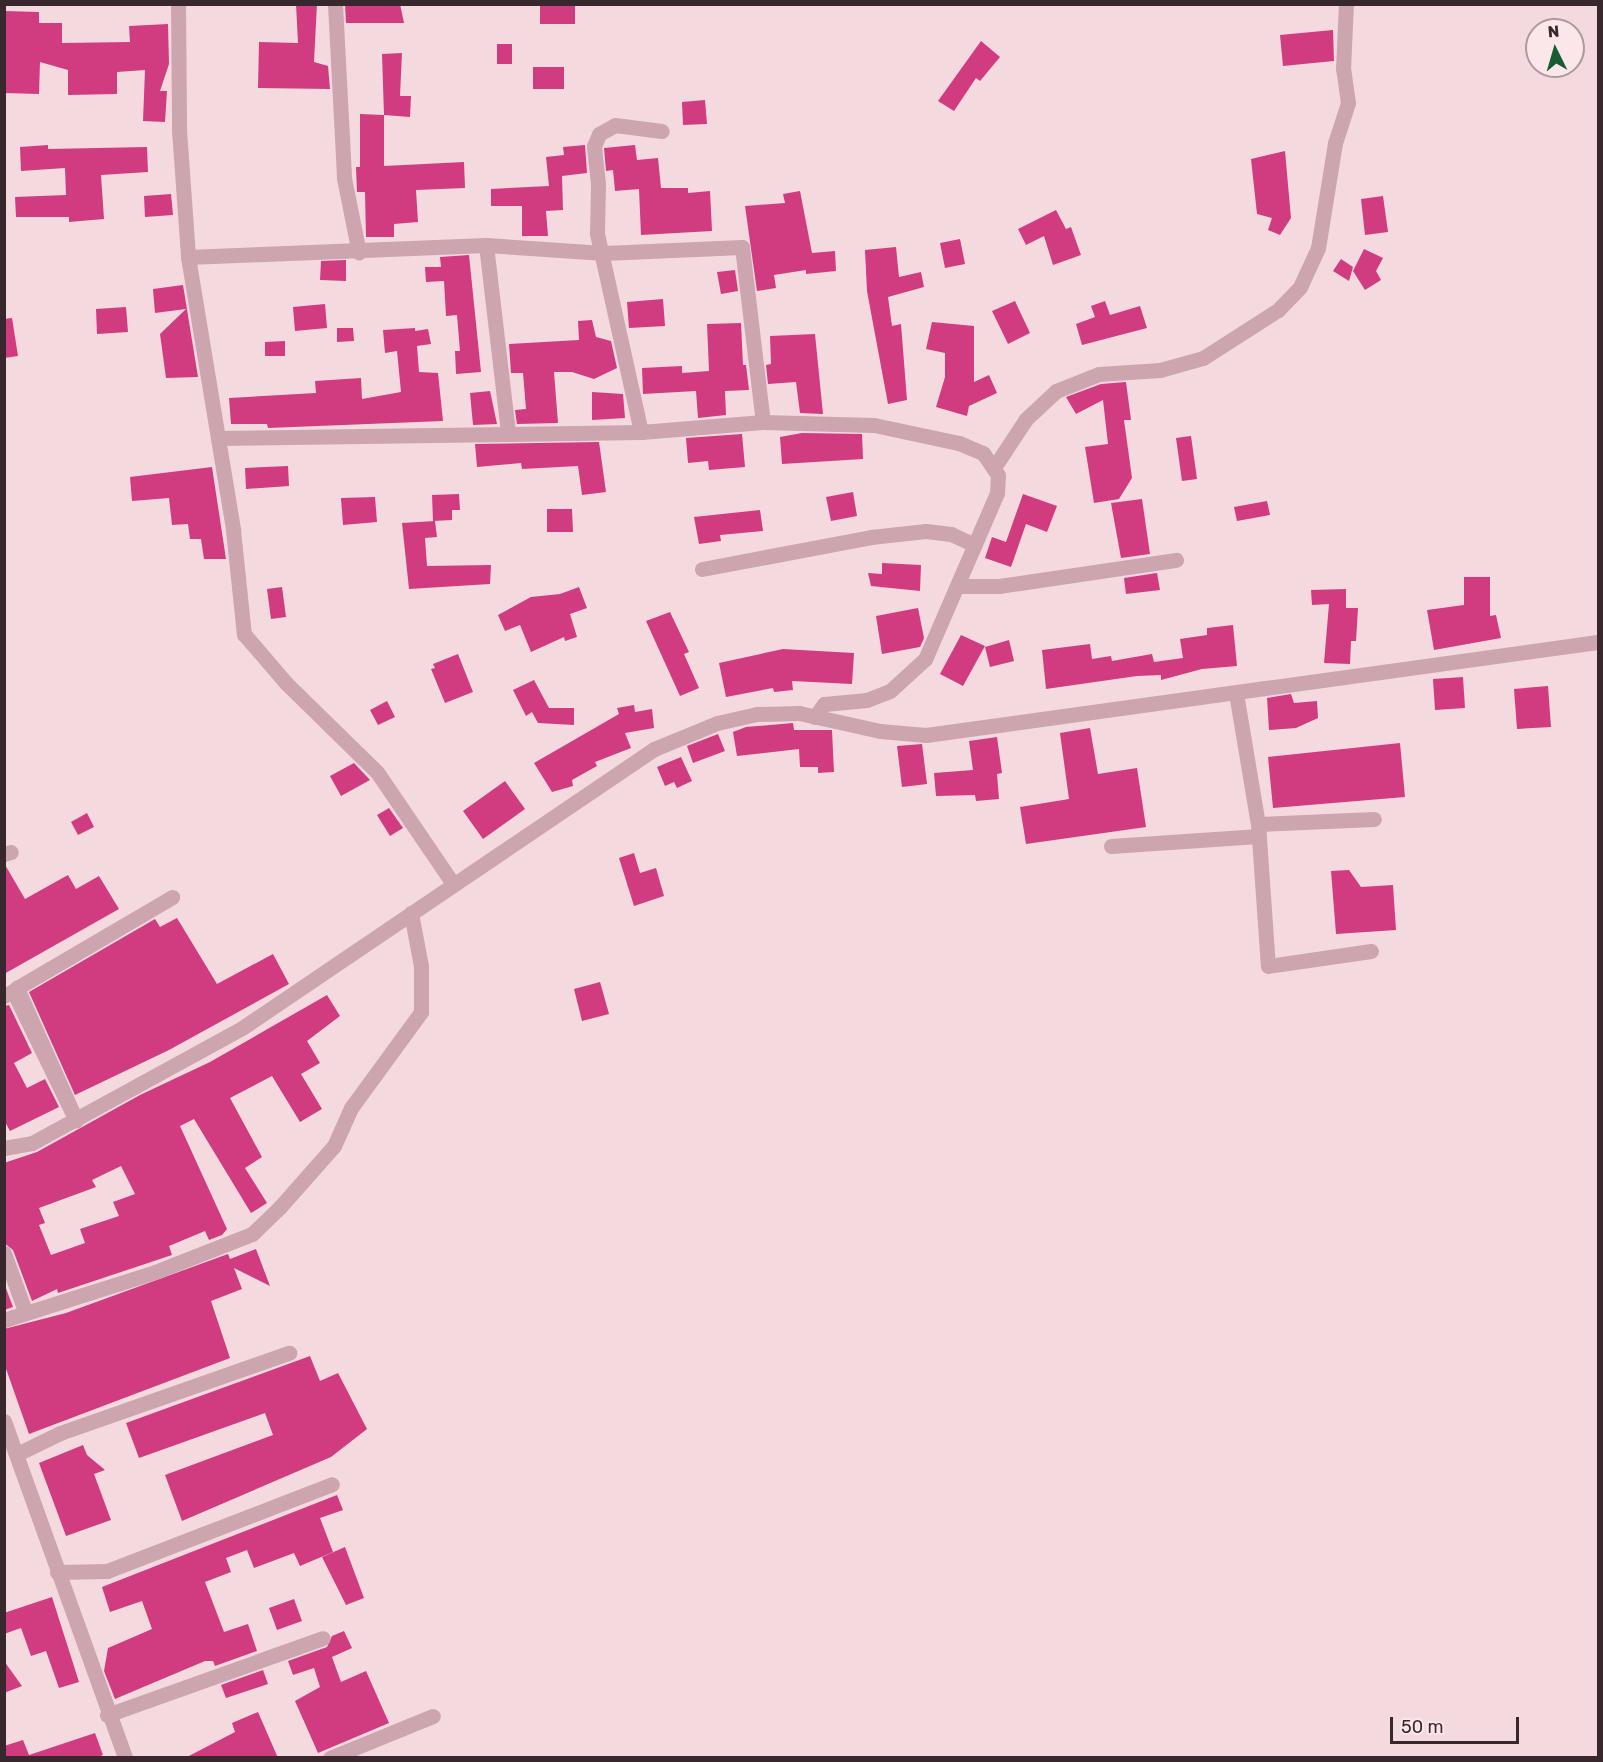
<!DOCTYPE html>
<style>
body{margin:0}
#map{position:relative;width:1603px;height:1762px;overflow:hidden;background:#f4dade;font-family:Rubik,sans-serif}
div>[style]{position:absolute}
.building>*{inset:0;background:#d13b80}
.minor>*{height:15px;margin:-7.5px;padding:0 7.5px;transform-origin:7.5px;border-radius:7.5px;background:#cda5af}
span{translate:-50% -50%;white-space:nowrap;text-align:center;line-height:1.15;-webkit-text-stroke:4.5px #fbe6ea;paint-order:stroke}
.frame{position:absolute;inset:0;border:6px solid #38272d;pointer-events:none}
.north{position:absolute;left:1525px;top:18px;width:60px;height:60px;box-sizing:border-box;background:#fbe6ea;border:2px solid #ad9a9e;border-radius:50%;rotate:355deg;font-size:16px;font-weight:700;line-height:24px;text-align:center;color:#38272d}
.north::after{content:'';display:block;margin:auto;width:21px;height:27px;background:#185d31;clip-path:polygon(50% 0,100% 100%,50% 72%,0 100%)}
.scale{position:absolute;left:1390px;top:1717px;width:129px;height:27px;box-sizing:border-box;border:3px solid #38272d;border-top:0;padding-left:8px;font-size:18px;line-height:21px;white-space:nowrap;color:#38272d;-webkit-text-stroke:4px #fbe6ea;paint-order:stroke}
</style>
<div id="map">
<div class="building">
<i style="clip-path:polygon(296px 4px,317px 4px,314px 62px,328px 66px,330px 89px,258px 88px,259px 42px,298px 43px)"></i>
<i style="clip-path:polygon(345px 4px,400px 4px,404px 23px,346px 23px)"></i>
<i style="clip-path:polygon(540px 4px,575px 4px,575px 24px,540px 24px)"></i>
<i style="clip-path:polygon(4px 11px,39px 12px,39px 23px,62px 23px,62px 43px,130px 42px,129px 26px,168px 24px,169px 64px,160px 91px,167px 91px,165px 122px,143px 121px,145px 70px,117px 72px,117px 94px,68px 95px,68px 70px,40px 62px,39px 94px,4px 93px)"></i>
<i style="clip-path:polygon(1333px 30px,1334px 61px,1283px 66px,1280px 35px)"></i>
<i style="clip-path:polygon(981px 41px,1000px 57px,980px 81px,976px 78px,954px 111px,938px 101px)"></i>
<i style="clip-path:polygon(497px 44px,512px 44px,512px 64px,497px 64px)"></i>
<i style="clip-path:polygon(402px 53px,400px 96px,411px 96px,410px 117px,384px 115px,382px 54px)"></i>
<i style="clip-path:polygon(533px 67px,564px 67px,564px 89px,533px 89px)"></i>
<i style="clip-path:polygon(705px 100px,707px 124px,683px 125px,682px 102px)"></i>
<i style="clip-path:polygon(360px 114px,384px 115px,384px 166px,464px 162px,465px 188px,416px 190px,418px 222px,394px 224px,394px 237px,366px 237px,365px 192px,357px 192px,356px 167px,360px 167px)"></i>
<i style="clip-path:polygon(48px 145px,48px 149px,147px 147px,148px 172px,101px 175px,104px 219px,69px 222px,69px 217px,16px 217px,15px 197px,66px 195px,65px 168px,21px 171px,20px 147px)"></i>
<i style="clip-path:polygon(585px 145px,587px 173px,562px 176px,563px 210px,546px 211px,548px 236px,522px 236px,522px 206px,491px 206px,491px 189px,549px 186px,546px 157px,564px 155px,563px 147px)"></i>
<i style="clip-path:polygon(635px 145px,637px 160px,658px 158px,661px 188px,688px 188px,688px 193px,710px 191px,712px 231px,641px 235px,639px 189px,615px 191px,613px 170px,606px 171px,604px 148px)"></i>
<i style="clip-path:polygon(1285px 151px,1291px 218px,1280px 235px,1268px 230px,1272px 218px,1257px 214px,1251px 159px)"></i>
<i style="clip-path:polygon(800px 191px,812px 253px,835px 251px,836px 271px,806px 274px,806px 270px,774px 275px,776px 288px,757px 291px,745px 206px,785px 203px,783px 194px)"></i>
<i style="clip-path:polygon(171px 194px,173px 215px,145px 217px,144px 196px)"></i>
<i style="clip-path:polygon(1383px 196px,1388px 232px,1365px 235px,1361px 199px)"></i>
<i style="clip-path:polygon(1056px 210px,1066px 229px,1071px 227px,1081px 255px,1053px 265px,1044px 236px,1026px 245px,1018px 229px)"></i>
<i style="clip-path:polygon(960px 239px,965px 264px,945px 268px,940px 243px)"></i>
<i style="clip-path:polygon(896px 247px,899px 277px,921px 272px,924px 287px,888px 297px,892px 326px,901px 324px,907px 400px,888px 404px,867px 291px,865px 250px)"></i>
<i style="clip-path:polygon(1364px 249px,1383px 258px,1376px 271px,1381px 280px,1365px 290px,1353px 271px)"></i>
<i style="clip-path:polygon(469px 255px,481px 372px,456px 374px,455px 351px,460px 351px,457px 315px,446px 316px,444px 281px,426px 282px,425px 267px,441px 267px,440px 257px)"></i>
<i style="clip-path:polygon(1341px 259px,1353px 267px,1349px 281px,1333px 271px)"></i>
<i style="clip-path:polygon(346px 260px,346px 281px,320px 280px,321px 261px)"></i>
<i style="clip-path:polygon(735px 270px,738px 291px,721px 294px,717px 272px)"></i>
<i style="clip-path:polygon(183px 285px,198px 377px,166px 378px,160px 334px,186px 309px,155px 313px,153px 289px)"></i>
<i style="clip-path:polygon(663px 299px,665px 326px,629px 328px,627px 302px)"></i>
<i style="clip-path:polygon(1015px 301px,1030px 333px,1008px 344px,992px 311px)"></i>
<i style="clip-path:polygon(1105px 301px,1110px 315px,1140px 306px,1147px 328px,1082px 345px,1076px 324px,1095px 317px,1091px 306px)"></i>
<i style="clip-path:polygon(325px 304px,327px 328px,295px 331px,293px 307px)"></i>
<i style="clip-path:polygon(126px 307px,128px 332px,97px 334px,96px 309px)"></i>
<i style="clip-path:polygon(12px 318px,18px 356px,4px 358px,4px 319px)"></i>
<i style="clip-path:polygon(592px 320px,596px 337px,611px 341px,617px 368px,594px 379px,572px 372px,554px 372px,558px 423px,517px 424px,515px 410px,526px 409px,523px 373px,511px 373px,509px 344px,579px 340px,578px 321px)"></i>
<i style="clip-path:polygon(932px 322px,974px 326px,974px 382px,989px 375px,997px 393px,969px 406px,967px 416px,936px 407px,945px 377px,945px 353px,926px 349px)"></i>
<i style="clip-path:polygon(741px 323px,743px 365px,746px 365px,749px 390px,725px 391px,726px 415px,698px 418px,696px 391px,643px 394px,642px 368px,682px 366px,682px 373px,709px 371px,707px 324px)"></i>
<i style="clip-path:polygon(337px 328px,353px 328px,354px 341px,337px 342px)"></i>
<i style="clip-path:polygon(415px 328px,415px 331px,428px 329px,431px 344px,417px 346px,419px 372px,438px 373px,443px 421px,268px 428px,267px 424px,231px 424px,229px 398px,316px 393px,315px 381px,361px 378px,362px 399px,401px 392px,397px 351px,385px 353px,383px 330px)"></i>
<i style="clip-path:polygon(815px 334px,823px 414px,800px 413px,796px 382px,768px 384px,766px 365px,771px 364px,770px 336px)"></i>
<i style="clip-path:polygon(285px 341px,285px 356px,265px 356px,265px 342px)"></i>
<i style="clip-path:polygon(1126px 382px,1131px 420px,1124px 420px,1132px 478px,1119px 499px,1094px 503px,1085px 447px,1108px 444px,1103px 400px,1076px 414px,1066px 397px,1101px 384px)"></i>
<i style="clip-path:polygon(490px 391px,497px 424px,473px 425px,470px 393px)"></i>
<i style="clip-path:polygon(592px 392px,623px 394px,625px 418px,592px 420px)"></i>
<i style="clip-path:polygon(802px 433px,862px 434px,863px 459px,782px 464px,780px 437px)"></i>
<i style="clip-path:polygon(742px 434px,745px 467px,709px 470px,708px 461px,688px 463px,686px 438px)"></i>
<i style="clip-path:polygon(1191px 436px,1197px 479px,1182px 481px,1176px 438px)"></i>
<i style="clip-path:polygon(599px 442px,606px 492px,582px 495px,578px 466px,522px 469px,521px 463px,477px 467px,475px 444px)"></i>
<i style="clip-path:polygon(288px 466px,289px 486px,246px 489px,245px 468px)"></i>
<i style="clip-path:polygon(212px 467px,226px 559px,204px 559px,201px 539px,190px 539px,188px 524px,172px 525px,169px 498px,132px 501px,130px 477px)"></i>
<i style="clip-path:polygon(853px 492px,857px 516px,831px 521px,826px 497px)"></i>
<i style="clip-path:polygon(459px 494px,460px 510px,452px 510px,452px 520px,433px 521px,432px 495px)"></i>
<i style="clip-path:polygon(1023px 494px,1057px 506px,1047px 532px,1026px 524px,1011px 567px,985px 558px,992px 537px,1006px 542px)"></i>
<i style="clip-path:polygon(375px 497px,377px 522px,343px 525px,341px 498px)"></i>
<i style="clip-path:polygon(1142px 499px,1150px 554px,1121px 558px,1111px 503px)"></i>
<i style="clip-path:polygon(1267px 501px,1270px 515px,1237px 521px,1234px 507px)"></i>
<i style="clip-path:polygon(547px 509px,572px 509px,573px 532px,547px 532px)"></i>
<i style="clip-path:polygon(760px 510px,763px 531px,720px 535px,721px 541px,699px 544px,694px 517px)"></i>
<i style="clip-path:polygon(435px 521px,437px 537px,425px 538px,427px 566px,491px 565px,490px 584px,409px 589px,402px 523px)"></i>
<i style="clip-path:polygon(882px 563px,921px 565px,920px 591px,871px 586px,868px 573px,882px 574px)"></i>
<i style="clip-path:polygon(1157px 573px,1160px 590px,1126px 594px,1124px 578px)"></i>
<i style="clip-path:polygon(1464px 577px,1490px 577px,1490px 616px,1496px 615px,1501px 638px,1434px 650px,1427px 610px,1464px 605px)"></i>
<i style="clip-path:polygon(282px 587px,286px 617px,271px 619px,267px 589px)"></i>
<i style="clip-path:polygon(579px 587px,587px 608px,570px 614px,577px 637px,565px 641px,564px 637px,531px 652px,520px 625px,505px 631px,498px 615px,531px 597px,560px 594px)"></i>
<i style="clip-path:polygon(1346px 589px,1346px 608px,1358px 608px,1356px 641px,1351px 641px,1350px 664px,1324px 663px,1329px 604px,1312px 605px,1311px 590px)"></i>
<i style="clip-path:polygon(918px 608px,924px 638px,920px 647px,882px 654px,876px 616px)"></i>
<i style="clip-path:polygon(670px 612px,689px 652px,684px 654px,699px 688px,680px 696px,646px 621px)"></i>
<i style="clip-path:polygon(1233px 625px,1237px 666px,1202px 669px,1161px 680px,1161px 675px,1137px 676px,1046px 689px,1042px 650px,1090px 644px,1092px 659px,1111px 656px,1112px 661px,1152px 654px,1154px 662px,1183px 658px,1180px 639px,1207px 635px,1207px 628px)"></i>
<i style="clip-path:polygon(961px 635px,985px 646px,963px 686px,940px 674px)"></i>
<i style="clip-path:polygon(1009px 640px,1014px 661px,990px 667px,985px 647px)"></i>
<i style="clip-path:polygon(783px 649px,854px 653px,852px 684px,792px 681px,793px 690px,774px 692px,773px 688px,726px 697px,719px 663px)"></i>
<i style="clip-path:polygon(458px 654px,473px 692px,445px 703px,431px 669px,435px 668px,433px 664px)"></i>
<i style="clip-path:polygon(1463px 677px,1465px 708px,1435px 710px,1433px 679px)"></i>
<i style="clip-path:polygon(534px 680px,549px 708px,574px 708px,574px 725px,538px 723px,532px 712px,526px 716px,513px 690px)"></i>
<i style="clip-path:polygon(1548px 686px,1551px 727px,1517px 729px,1514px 689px)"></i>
<i style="clip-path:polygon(1291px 694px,1294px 703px,1317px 701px,1318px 718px,1296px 728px,1269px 730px,1267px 698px)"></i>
<i style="clip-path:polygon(387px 701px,395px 717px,378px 725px,370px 710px)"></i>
<i style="clip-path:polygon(634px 705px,635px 712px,652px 709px,654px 728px,625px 733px,631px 748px,595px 762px,597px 766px,572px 780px,573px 786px,552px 792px,534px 763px,619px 714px,617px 708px)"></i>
<i style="clip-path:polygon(793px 723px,794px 730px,832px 730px,834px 772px,818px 773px,818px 767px,800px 767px,799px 749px,737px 756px,733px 732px,746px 727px)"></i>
<i style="clip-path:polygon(1090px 728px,1098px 774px,1137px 768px,1146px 827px,1026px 844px,1020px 807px,1069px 799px,1060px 733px)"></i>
<i style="clip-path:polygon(718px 734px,725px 751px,693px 763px,687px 746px)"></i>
<i style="clip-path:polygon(997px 737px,1002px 773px,997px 774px,999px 799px,976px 801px,975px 795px,936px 796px,934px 773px,973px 770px,969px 741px)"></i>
<i style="clip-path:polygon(1400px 743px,1405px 797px,1273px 808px,1268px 757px)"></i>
<i style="clip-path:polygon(922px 744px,927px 784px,902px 787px,897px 746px)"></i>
<i style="clip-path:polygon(681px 757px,692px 781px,677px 788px,674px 782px,665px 786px,657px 767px)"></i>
<i style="clip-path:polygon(354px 763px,370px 780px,341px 796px,330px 776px)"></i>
<i style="clip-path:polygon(505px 781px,525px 809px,483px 839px,463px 811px)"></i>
<i style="clip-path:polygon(389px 808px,403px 828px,390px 836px,377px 815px)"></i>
<i style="clip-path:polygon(87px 813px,94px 827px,78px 835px,71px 822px)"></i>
<i style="clip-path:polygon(634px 853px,640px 873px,656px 868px,664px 896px,634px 906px,619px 858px)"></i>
<i style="clip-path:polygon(4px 863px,25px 899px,68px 875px,76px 889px,99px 876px,119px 909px,4px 974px)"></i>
<i style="clip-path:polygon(1349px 870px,1361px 887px,1393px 885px,1396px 930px,1336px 934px,1331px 871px)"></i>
<i style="clip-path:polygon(177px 918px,217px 984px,273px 954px,289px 984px,169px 1050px,75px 1095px,29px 992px,155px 919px,160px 927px)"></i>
<i style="clip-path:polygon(600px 982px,609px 1014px,582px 1021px,574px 989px)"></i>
<i style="clip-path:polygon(evenodd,327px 995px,340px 1016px,307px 1041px,320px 1063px,301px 1074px,322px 1109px,300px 1122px,272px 1076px,230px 1098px,262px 1157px,245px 1168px,267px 1203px,251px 1213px,194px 1119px,180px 1126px,227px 1229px,222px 1235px,209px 1240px,205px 1231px,169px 1246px,172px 1255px,58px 1293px,57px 1289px,32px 1301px,13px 1250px,4px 1243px,4px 1163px,37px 1152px,140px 1095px,210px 1062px,327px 995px,121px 1166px,135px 1194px,113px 1202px,119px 1216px,80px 1229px,85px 1243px,51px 1255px,39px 1225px,45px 1223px,39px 1208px,96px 1187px,92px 1180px,121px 1166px)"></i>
<i style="clip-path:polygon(9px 1005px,32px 1053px,14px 1063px,27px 1088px,45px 1079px,59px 1107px,10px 1131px,4px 1120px,4px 1006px)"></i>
<i style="clip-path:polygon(256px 1249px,270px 1286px,234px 1268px,242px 1289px,211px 1301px,230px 1358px,29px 1434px,4px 1363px,4px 1329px,66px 1313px,228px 1254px,230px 1259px)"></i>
<i style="clip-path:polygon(4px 1283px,13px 1307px,4px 1310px)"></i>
<i style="clip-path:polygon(310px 1356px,320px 1381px,338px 1373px,367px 1429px,331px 1457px,182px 1521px,165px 1475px,273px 1435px,265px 1413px,139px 1458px,126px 1423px)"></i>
<i style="clip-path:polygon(83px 1445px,87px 1455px,105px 1470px,94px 1474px,111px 1520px,66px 1536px,39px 1463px)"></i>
<i style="clip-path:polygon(337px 1495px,343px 1510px,320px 1518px,333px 1552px,300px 1566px,294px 1553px,254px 1568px,247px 1550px,226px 1558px,231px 1572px,205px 1582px,224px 1632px,248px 1624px,257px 1651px,215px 1666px,213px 1661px,205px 1661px,115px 1699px,104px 1671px,108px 1648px,152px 1629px,142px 1601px,110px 1612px,102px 1587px)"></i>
<i style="clip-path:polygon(345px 1547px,364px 1598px,346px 1605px,322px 1557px)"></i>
<i style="clip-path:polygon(52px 1597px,79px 1682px,59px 1688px,46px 1651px,31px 1656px,21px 1628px,4px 1634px,4px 1613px)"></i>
<i style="clip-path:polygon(294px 1599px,302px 1621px,277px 1630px,269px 1608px)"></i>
<i style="clip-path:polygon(344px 1631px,352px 1648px,332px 1657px,341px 1682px,366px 1671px,389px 1723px,318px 1753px,295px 1701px,320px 1687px,314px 1668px,293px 1675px,288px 1661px,327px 1647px,332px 1636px)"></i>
<i style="clip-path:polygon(4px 1661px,22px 1686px,4px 1693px)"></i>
<i style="clip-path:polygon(263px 1670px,268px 1684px,226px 1698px,221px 1685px)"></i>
<i style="clip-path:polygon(258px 1712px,278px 1758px,185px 1758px,235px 1732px,232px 1723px)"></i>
<i style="clip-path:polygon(95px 1733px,103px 1755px,95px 1758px,4px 1758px,4px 1746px,23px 1740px,29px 1755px)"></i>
</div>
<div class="minor">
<i style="left:178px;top:4px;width:126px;rotate:89.5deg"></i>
<i style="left:179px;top:130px;width:127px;rotate:85.9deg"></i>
<i style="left:188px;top:257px;width:277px;rotate:80.6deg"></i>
<i style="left:233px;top:530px;width:105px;rotate:84deg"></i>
<i style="left:244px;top:634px;width:65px;rotate:49.4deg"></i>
<i style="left:286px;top:683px;width:127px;rotate:44.4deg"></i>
<i style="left:377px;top:772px;width:135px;rotate:55.8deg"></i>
<i style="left:335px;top:4px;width:174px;rotate:87deg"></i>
<i style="left:344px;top:178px;width:76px;rotate:78.7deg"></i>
<i style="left:486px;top:245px;width:189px;rotate:83.3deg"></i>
<i style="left:188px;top:257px;width:298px;rotate:-2.3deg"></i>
<i style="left:486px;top:245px;width:118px;rotate:3.9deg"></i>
<i style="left:604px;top:253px;width:138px;rotate:-2.5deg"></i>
<i style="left:742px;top:247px;width:176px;rotate:83.2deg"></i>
<i style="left:641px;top:432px;width:204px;rotate:-102.5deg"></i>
<i style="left:597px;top:233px;width:49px;rotate:-88.8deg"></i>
<i style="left:598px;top:184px;width:38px;rotate:-96deg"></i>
<i style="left:594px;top:146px;width:13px;rotate:-67deg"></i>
<i style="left:599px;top:134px;width:18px;rotate:-29deg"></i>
<i style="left:615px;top:125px;width:47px;rotate:7.3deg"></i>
<i style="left:218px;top:438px;width:423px;rotate:-0.8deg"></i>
<i style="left:641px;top:432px;width:122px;rotate:-4.7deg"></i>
<i style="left:763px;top:422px;width:111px;rotate:1.5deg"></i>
<i style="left:874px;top:425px;width:87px;rotate:12deg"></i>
<i style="left:959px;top:443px;width:26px;rotate:23deg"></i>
<i style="left:983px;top:453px;width:27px;rotate:56deg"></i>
<i style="left:998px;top:475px;width:18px;rotate:93deg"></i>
<i style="left:997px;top:493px;width:181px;rotate:113.4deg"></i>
<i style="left:925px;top:659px;width:47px;rotate:137.6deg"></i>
<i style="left:890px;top:691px;width:25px;rotate:159deg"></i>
<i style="left:867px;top:700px;width:43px;rotate:174.7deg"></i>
<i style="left:824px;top:704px;width:16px;rotate:125deg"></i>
<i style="left:995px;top:466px;width:56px;rotate:-56.6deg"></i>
<i style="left:1026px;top:419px;width:41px;rotate:-43deg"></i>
<i style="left:1056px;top:391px;width:46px;rotate:-21.6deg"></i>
<i style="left:1099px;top:374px;width:61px;rotate:-3.8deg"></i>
<i style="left:1160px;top:370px;width:45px;rotate:-15.6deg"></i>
<i style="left:1203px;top:358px;width:89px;rotate:-32.6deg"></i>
<i style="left:1278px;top:310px;width:32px;rotate:-46deg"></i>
<i style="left:1300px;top:287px;width:43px;rotate:-65.2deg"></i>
<i style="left:1318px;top:248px;width:106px;rotate:-80.8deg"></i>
<i style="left:1335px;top:143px;width:42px;rotate:-72deg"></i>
<i style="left:1348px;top:103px;width:34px;rotate:-98deg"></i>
<i style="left:1343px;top:69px;width:65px;rotate:-87.4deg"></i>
<i style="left:702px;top:569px;width:172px;rotate:-10.7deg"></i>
<i style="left:871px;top:537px;width:55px;rotate:-6.2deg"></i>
<i style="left:926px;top:531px;width:25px;rotate:7deg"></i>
<i style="left:951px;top:534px;width:26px;rotate:25deg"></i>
<i style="left:958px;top:586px;width:41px"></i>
<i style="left:999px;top:586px;width:179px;rotate:-8.4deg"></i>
<i style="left:1236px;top:693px;width:133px;rotate:80.5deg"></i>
<i style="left:1258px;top:824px;width:142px;rotate:86deg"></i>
<i style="left:1268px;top:966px;width:104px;rotate:-8.3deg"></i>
<i style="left:1258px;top:824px;width:116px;rotate:-2.5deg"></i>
<i style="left:1111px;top:846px;width:148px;rotate:-3.9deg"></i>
<i style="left:4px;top:854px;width:7px;rotate:-16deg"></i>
<i style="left:4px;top:996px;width:10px;rotate:-29deg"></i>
<i style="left:13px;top:991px;width:144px;rotate:64deg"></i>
<i style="left:76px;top:1120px;width:145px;rotate:-114.1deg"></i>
<i style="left:17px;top:988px;width:180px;rotate:-30.4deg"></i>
<i style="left:4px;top:1148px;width:28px;rotate:-10deg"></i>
<i style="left:32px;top:1143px;width:239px;rotate:-28.7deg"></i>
<i style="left:242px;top:1028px;width:498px;rotate:-34.1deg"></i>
<i style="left:654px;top:749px;width:68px;rotate:-22.4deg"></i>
<i style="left:717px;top:723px;width:41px;rotate:-12.7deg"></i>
<i style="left:757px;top:714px;width:42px;rotate:-1.4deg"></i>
<i style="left:799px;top:713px;width:83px;rotate:12.5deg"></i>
<i style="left:880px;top:731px;width:46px;rotate:5deg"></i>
<i style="left:926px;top:735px;width:678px;rotate:-7.88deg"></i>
<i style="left:4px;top:1253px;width:62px;rotate:70.1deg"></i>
<i style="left:4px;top:1320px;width:158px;rotate:-17.6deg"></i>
<i style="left:155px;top:1272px;width:104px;rotate:-21.4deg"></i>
<i style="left:252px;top:1234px;width:39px;rotate:-44deg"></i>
<i style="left:280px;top:1207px;width:81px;rotate:-48.5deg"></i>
<i style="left:334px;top:1146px;width:42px;rotate:-65.9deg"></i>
<i style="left:351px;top:1108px;width:119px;rotate:-53.9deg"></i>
<i style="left:421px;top:1012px;width:46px;rotate:-90deg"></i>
<i style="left:421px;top:966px;width:54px;rotate:-100.7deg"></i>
<i style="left:4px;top:1421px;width:358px;rotate:70.2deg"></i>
<i style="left:17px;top:1454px;width:48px;rotate:-26deg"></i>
<i style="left:60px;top:1433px;width:243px;rotate:-19.3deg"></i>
<i style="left:57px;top:1572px;width:50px;rotate:-1.1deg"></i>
<i style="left:107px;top:1571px;width:241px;rotate:-21.1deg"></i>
<i style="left:107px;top:1715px;width:229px;rotate:-19.6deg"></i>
<i style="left:330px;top:1758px;width:111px;rotate:-22.2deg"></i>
</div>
<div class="frame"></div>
<div class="north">N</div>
<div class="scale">50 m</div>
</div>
